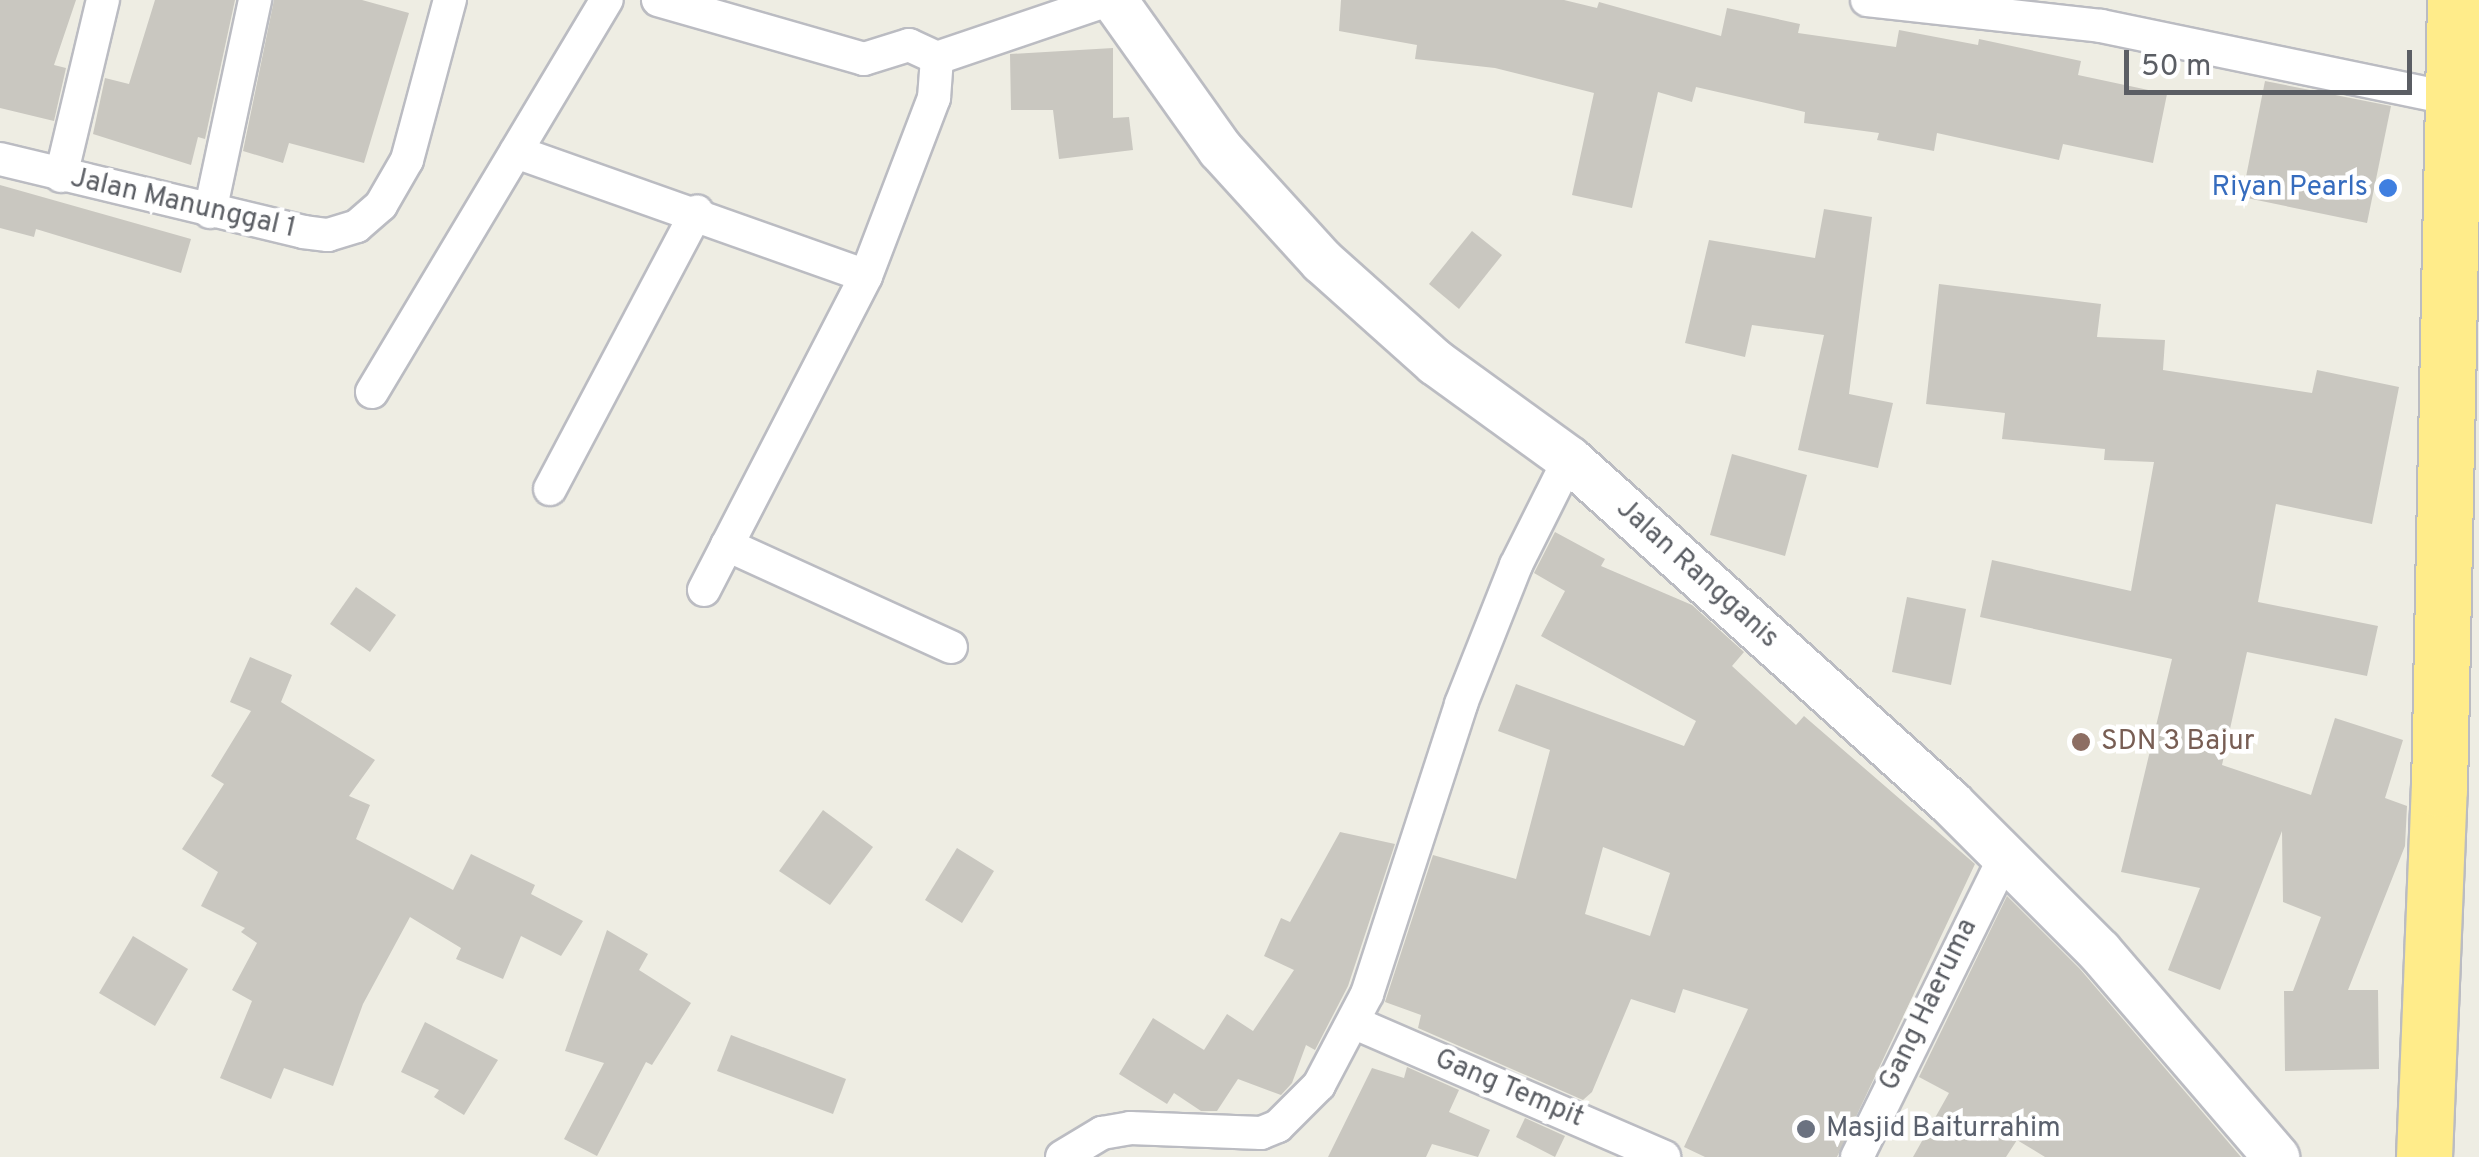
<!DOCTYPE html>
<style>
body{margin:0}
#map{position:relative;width:2479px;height:1157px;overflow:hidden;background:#eeede3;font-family:Overpass,sans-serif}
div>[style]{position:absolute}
.building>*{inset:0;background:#c9c7c0}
.roads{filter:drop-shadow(2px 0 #bbbcc2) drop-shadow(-2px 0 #bbbcc2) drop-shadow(0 2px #bbbcc2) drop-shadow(0 -2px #bbbcc2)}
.street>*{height:32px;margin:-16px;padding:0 16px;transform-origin:16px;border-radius:16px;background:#fff}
.secondary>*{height:45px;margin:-22.5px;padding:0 22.5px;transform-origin:22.5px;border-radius:22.5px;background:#fff}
.highway>*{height:55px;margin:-27.5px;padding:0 27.5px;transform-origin:27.5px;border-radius:27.5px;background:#ffec8a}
.dots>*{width:28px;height:28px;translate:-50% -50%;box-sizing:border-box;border:5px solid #fff;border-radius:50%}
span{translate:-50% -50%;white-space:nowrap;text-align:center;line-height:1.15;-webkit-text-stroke:9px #fff;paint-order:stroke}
.shop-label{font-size:28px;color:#366cbe}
.right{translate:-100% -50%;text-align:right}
.street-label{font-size:28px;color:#5b5e64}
.education-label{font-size:28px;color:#785e54}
.left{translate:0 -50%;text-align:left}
.worship-label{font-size:28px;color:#5b616d}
.scale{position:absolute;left:2124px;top:50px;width:288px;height:45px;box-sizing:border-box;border:5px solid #5b5e64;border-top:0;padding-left:12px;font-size:30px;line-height:35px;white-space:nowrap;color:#5b5e64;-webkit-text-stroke:8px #fff;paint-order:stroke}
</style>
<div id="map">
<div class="building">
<i style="clip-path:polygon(0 0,76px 0,54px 65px,66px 68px,54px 121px,0 108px)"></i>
<i style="clip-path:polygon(155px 0,235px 0,205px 139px,198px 137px,191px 165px,93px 134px,105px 78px,129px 84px)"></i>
<i style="clip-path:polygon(274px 0,362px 0,409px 13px,364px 163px,289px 143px,283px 163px,243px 151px)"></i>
<i style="clip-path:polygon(1341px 0,1564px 0,1597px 8px,1599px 2px,1721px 36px,1727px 8px,1800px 24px,1798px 33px,1896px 47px,1899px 30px,1978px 45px,1979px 39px,2081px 61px,2078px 75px,2167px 94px,2153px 163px,2063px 144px,2059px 160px,1937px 133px,1934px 151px,1877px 140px,1879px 133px,1804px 123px,1805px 112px,1696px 87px,1692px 102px,1658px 92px,1632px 208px,1572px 195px,1594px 93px,1495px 68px,1415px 59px,1417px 45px,1339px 31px)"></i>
<i style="clip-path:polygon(1113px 48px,1113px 118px,1129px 117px,1133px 150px,1059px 159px,1053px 110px,1011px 110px,1010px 54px)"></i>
<i style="clip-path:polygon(2265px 81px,2391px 106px,2367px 223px,2242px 197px)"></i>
<i style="clip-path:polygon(0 185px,191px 239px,181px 273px,36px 229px,34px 237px,0 228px)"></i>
<i style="clip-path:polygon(1824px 209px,1872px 217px,1849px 394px,1893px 403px,1878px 468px,1798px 450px,1824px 335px,1752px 325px,1745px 357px,1685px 343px,1709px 240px,1815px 258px)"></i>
<i style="clip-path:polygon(1472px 231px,1502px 255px,1459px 309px,1429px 284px)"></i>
<i style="clip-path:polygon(1939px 284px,2101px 304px,2097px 337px,2165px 340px,2163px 370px,2312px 393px,2317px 370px,2399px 387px,2372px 524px,2276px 504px,2258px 602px,2378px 626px,2367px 676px,2247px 652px,2222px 765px,2311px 795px,2335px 718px,2403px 740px,2385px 798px,2407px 806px,2405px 846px,2348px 990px,2378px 990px,2379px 1069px,2285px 1071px,2284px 991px,2293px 991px,2321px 917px,2283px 902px,2282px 831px,2220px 990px,2168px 970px,2200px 888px,2121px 872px,2172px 659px,1980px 617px,1992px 560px,2131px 591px,2154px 462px,2104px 460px,2105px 449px,2002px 439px,2005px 413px,1926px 404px)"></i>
<i style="clip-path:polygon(1732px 454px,1807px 475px,1785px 556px,1710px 535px)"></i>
<i style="clip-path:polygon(evenodd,1555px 532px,1605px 559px,1601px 566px,1692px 605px,1744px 652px,1732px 666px,1796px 725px,1804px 716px,1975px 864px,1837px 1157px,1705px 1157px,1684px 1147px,1748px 1009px,1683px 989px,1675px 1013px,1631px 999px,1592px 1092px,1583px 1100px,1418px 1028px,1421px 1015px,1385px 1002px,1433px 855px,1516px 879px,1550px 750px,1498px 731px,1516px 684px,1684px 746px,1696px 721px,1541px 636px,1565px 591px,1534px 573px,1555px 532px,1603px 847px,1670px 873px,1650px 936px,1585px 914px,1603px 847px)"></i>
<i style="clip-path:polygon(356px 587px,396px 615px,370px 652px,330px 624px)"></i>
<i style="clip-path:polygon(1907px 597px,1966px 609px,1951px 685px,1892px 672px)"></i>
<i style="clip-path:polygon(250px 657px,292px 675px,281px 702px,375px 760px,349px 796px,370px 805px,356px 839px,453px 890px,471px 854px,535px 885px,531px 894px,583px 921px,561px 956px,521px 936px,503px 979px,456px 959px,461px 948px,410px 917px,363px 1004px,333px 1086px,284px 1068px,271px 1099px,220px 1078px,252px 1001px,232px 990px,257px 943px,241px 932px,245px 928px,201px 906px,218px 872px,182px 849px,224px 784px,211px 776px,251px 711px,230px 702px)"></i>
<i style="clip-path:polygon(823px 810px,873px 847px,830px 905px,779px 871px)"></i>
<i style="clip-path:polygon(1340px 832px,1395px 844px,1348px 986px,1315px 1050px,1306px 1045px,1292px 1083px,1281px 1095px,1238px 1079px,1217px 1111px,1201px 1111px,1174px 1093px,1167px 1104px,1119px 1074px,1153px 1018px,1204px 1050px,1227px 1014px,1253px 1031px,1294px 970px,1264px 956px,1281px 918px,1290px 922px)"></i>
<i style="clip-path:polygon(957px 848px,994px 871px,962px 923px,925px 900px)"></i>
<i style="clip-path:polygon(2007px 896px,2080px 969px,2241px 1157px,2045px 1157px,2017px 1140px,2006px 1157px,1913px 1157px,1949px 1093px,1919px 1077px)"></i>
<i style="clip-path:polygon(607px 930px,648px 954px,639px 970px,691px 1003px,652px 1065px,646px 1062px,597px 1156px,564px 1139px,604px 1063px,565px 1051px)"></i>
<i style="clip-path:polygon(133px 936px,188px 969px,155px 1026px,99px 993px)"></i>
<i style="clip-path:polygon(425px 1022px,498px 1060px,464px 1115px,434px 1097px,439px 1090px,401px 1072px)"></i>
<i style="clip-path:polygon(731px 1035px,846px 1079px,833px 1114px,717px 1071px)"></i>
<i style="clip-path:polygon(1407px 1067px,1459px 1090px,1449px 1112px,1490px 1130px,1478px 1157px,1432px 1144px,1426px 1157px,1328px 1157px,1372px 1068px,1404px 1078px)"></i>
<i style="clip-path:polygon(1525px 1118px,1565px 1136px,1555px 1157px,1516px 1137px)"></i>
</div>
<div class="roads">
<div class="street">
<i style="left:658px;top:0;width:214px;rotate:16deg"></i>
<i style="left:864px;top:59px;width:47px;rotate:-17.3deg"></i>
<i style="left:909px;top:45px;width:31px;rotate:25deg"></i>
<i style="left:937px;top:58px;width:181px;rotate:-18.7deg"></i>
<i style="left:1867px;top:0;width:235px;rotate:6.3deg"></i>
<i style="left:2101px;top:26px;width:355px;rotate:11.7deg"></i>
<i style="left:516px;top:152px;width:371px;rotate:19.5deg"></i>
<i style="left:0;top:159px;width:312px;rotate:13.5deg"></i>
<i style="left:303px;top:232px;width:25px;rotate:7deg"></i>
<i style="left:328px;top:235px;width:30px;rotate:-17deg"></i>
<i style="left:357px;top:226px;width:32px;rotate:-41deg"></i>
<i style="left:381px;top:205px;width:52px;rotate:-60deg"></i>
<i style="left:407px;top:160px;width:166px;rotate:-75deg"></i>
<i style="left:61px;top:176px;width:181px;rotate:-76.6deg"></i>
<i style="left:210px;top:212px;width:217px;rotate:-78deg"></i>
<i style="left:372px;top:392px;width:457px;rotate:-59.1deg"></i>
<i style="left:550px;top:489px;width:314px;rotate:-62.1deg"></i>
<i style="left:727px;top:545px;width:246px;rotate:24.5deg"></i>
<i style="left:704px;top:590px;width:353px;rotate:-62.7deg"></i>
<i style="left:866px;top:276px;width:191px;rotate:-69.1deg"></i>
<i style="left:934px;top:98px;width:40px;rotate:-85.7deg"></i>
<i style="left:1355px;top:1023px;width:337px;rotate:23.4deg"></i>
<i style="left:1062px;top:1157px;width:47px;rotate:-31deg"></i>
<i style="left:1102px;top:1133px;width:28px;rotate:-10deg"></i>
<i style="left:1130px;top:1128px;width:131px;rotate:2.2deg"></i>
<i style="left:1261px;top:1133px;width:18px;rotate:-22deg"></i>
<i style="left:1278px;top:1126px;width:58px;rotate:-45deg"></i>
<i style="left:1319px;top:1085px;width:103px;rotate:-62.2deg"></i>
<i style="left:1367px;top:994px;width:305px;rotate:-72deg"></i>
<i style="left:1461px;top:704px;width:149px;rotate:-68.4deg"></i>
<i style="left:1516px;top:565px;width:119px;rotate:-63.4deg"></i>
<i style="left:1857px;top:1157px;width:335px;rotate:-63.8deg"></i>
</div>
<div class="secondary">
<i style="left:1114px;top:0;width:183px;rotate:54.6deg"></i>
<i style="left:1220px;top:149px;width:151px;rotate:47.7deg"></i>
<i style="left:1322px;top:261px;width:152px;rotate:41.8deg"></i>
<i style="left:1435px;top:362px;width:165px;rotate:35.9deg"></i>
<i style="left:1569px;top:459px;width:514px;rotate:42deg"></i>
<i style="left:1951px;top:803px;width:209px;rotate:45deg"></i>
<i style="left:2099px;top:951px;width:272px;rotate:49.3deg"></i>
</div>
<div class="highway">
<i style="left:2424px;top:1157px;width:368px;rotate:-87.7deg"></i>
<i style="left:2439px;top:789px;width:789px;rotate:-88.84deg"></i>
</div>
</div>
<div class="dots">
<i style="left:2388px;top:188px;background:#3f7fe0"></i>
<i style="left:2081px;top:742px;background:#8d6e63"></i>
<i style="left:1806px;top:1129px;background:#6b7280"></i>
</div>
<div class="shop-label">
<span class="right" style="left:2368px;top:188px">Riyan Pearls</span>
</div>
<div class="street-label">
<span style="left:183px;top:204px;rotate:13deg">Jalan Manunggal 1</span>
<span style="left:1697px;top:574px;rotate:42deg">Jalan Rangganis</span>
<span style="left:1929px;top:1005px;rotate:-64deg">Gang Haeruma</span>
<span style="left:1509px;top:1089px;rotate:23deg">Gang Tempit</span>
</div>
<div class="education-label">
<span class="left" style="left:2101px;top:742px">SDN 3 Bajur</span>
</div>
<div class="worship-label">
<span class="left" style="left:1826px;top:1129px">Masjid Baiturrahim</span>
</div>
<div class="scale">50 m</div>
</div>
